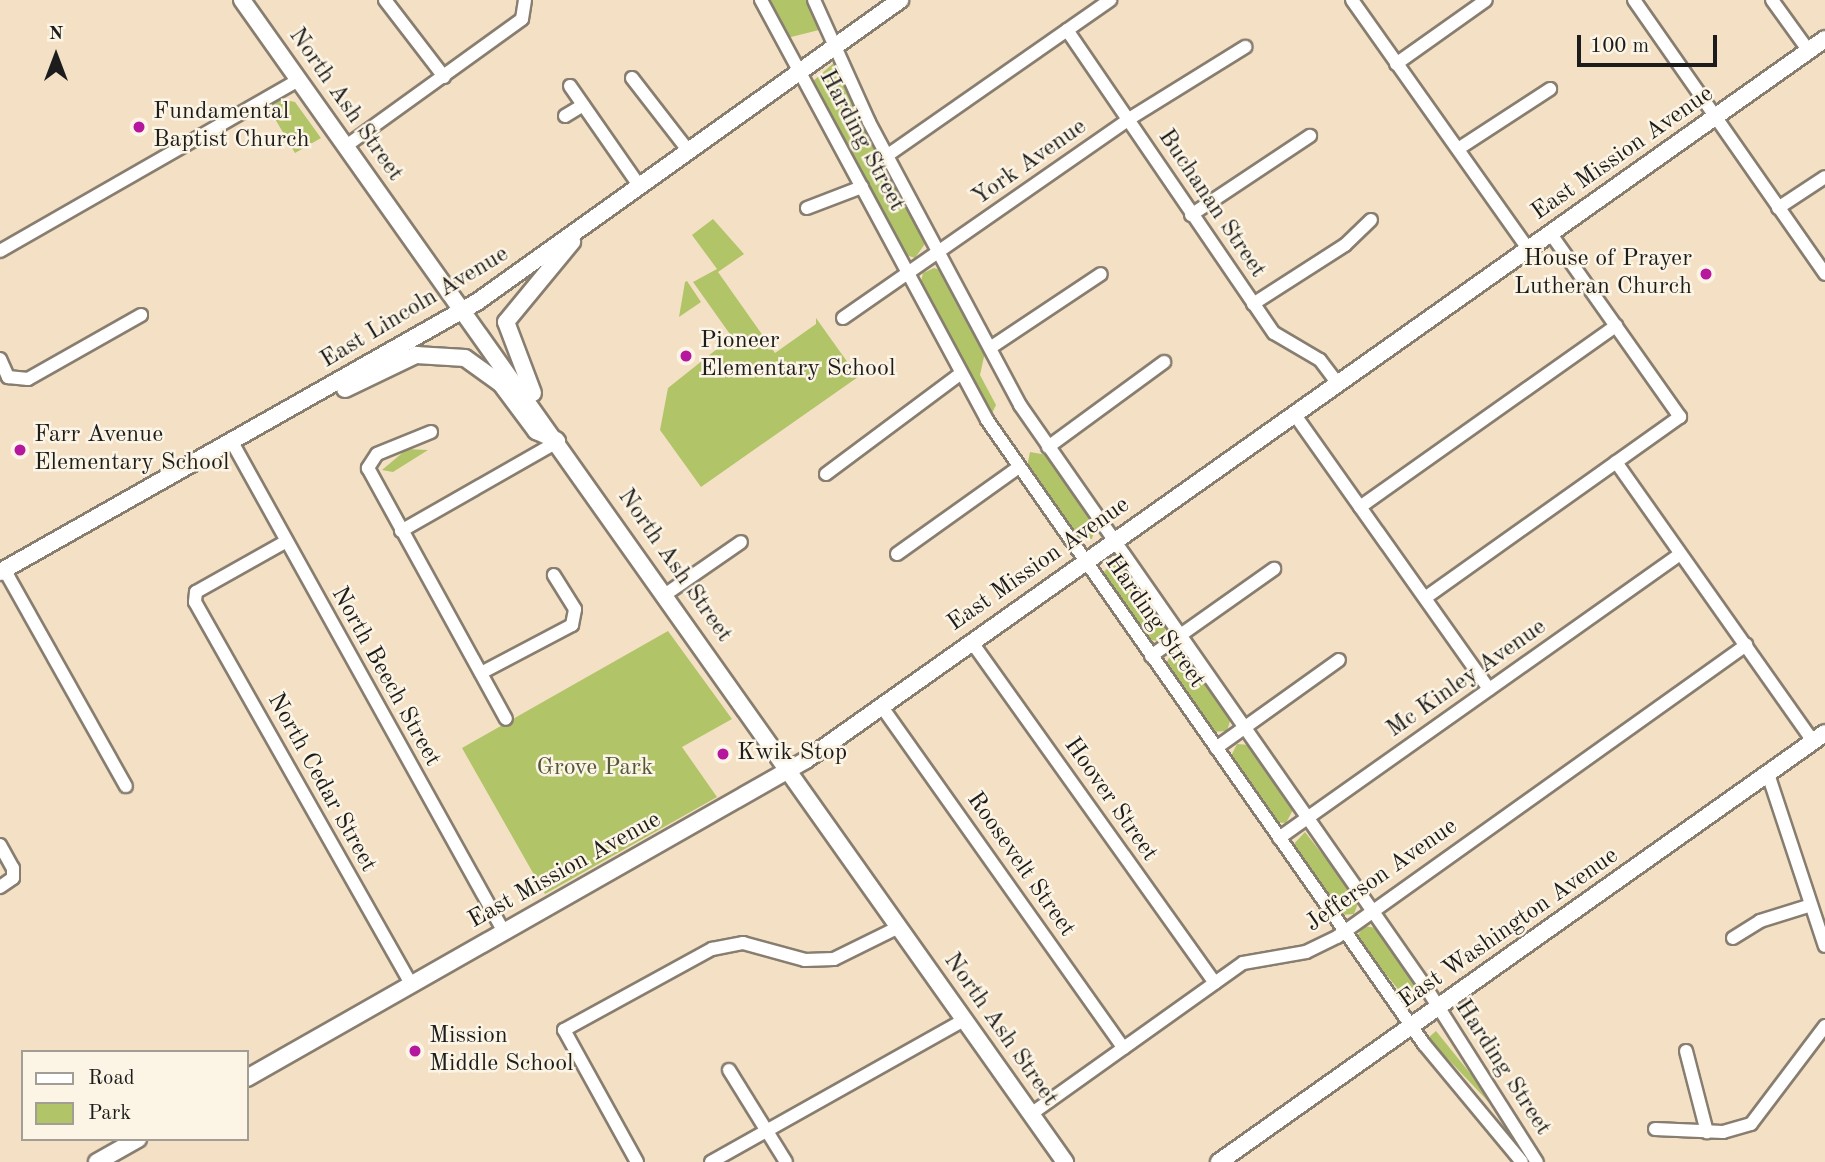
<!DOCTYPE html>
<style>
body{margin:0}
#map{position:relative;width:1825px;height:1162px;overflow:hidden;background:#f4e0c4;font-family:"Old Standard TT",serif}
div>[style]{position:absolute}
.green>*{inset:0;background:#b1c468}
.roads{filter:drop-shadow(2px 0 #887e70) drop-shadow(-2px 0 #887e70) drop-shadow(0 2px #887e70) drop-shadow(0 -2px #887e70)}
.minor>*{height:12px;margin:-6px;padding:0 6px;transform-origin:6px;border-radius:6px;background:#fff}
.major>*{height:16px;margin:-8px;padding:0 8px;transform-origin:8px;border-radius:8px;background:#fff}
.dots>*{width:19px;height:19px;translate:-50% -50%;box-sizing:border-box;border:4px solid #fcf5e5;border-radius:50%}
span{translate:-50% -50%;white-space:nowrap;text-align:center;line-height:1.15;-webkit-text-stroke:5px #fcf5e5;paint-order:stroke}
.street-label{font-size:24px;color:#1c1c1c}
.poi-label{font-size:24px;color:#1c1c1c}
.left{translate:0 -50%;text-align:left}
.right{translate:-100% -50%;text-align:right}
.park-label{font-size:24px;color:#505737}
.legend{position:absolute;left:21px;top:1050px;width:228px;height:91px;box-sizing:border-box;background:#fcf5e5;border:2px solid #a29e95;margin:0;padding:9px 12px;list-style:none;font-size:21px;color:#1c1c1c}
.legend li{display:flex;align-items:center;gap:14px;height:35px}
.legend b{width:35px;border:2px solid #a29e95}
.north{position:absolute;left:21px;top:21px;width:70px;height:70px;-webkit-text-stroke:5px #fcf5e5;paint-order:stroke;rotate:0deg;font-size:19px;font-weight:700;line-height:28px;text-align:center;color:#1c1c1c}
.north::after{content:'';display:block;margin:auto;width:24px;height:32px;background:#1c1c1c;clip-path:polygon(50% 0,100% 100%,50% 72%,0 100%)}
.scale{position:absolute;left:1577px;top:35px;width:140px;height:32px;box-sizing:border-box;border:4px solid #1c1c1c;border-top:0;padding-left:9px;font-size:21px;line-height:24px;white-space:nowrap;color:#1c1c1c;-webkit-text-stroke:5px #fcf5e5;paint-order:stroke}
</style>
<div id="map">
<div class="green">
<i style="clip-path:polygon(767px 0,807px 0,823px 29px,787px 38px)"></i>
<i style="clip-path:polygon(836px 61px,927px 241px,915px 258px,903px 254px,812px 82px)"></i>
<i style="clip-path:polygon(281px 99px,295px 102px,321px 138px,295px 153px,271px 112px,264px 116px,261px 110px)"></i>
<i style="clip-path:polygon(713px 219px,744px 254px,718px 272px,775px 353px,816px 324px,816px 318px,858px 377px,701px 487px,660px 430px,668px 388px,732px 337px,693px 282px,717px 269px,692px 235px)"></i>
<i style="clip-path:polygon(934px 268px,943px 271px,985px 352px,980px 375px,996px 405px,990px 417px,920px 285px,923px 273px)"></i>
<i style="clip-path:polygon(687px 281px,701px 302px,679px 317px,685px 282px)"></i>
<i style="clip-path:polygon(407px 449px,428px 450px,393px 472px,382px 470px)"></i>
<i style="clip-path:polygon(1030px 452px,1047px 455px,1096px 524px,1092px 539px,1077px 538px,1027px 467px)"></i>
<i style="clip-path:polygon(1117px 558px,1167px 626px,1160px 641px,1148px 640px,1102px 574px)"></i>
<i style="clip-path:polygon(668px 631px,732px 719px,682px 747px,717px 797px,545px 894px,462px 748px)"></i>
<i style="clip-path:polygon(1173px 651px,1186px 652px,1231px 718px,1227px 731px,1212px 732px,1165px 665px)"></i>
<i style="clip-path:polygon(1237px 744px,1250px 745px,1294px 808px,1286px 823px,1275px 822px,1230px 758px)"></i>
<i style="clip-path:polygon(1305px 832px,1359px 901px,1354px 914px,1340px 915px,1292px 846px)"></i>
<i style="clip-path:polygon(1364px 926px,1377px 928px,1421px 989px,1422px 998px,1411px 1005px,1356px 938px)"></i>
<i style="clip-path:polygon(1436px 1031px,1486px 1093px,1501px 1115px,1428px 1038px)"></i>
</div>
<div class="roads">
<div class="minor">
<i style="left:385px;top:0;width:97px;rotate:52.5deg"></i>
<i style="left:761px;top:0;width:477px;rotate:61.7deg"></i>
<i style="left:987px;top:420px;width:762px;rotate:55deg"></i>
<i style="left:1424px;top:1044px;width:153px;rotate:50.3deg"></i>
<i style="left:814px;top:0;width:134px;rotate:65.7deg"></i>
<i style="left:869px;top:122px;width:321px;rotate:61.9deg"></i>
<i style="left:1020px;top:405px;width:712px;rotate:55.13deg"></i>
<i style="left:1427px;top:989px;width:205px;rotate:57.6deg"></i>
<i style="left:1352px;top:0;width:305px;rotate:54.7deg"></i>
<i style="left:1634px;top:0;width:334px;rotate:55.1deg"></i>
<i style="left:1772px;top:0;width:62px;rotate:54.2deg"></i>
<i style="left:1067px;top:30px;width:367px;rotate:55.7deg"></i>
<i style="left:1274px;top:333px;width:53px;rotate:30.4deg"></i>
<i style="left:1320px;top:360px;width:30px;rotate:53deg"></i>
<i style="left:1396px;top:64px;width:110px;rotate:-35.4deg"></i>
<i style="left:632px;top:78px;width:90px;rotate:52.2deg"></i>
<i style="left:570px;top:86px;width:119px;rotate:55.2deg"></i>
<i style="left:565px;top:116px;width:21px;rotate:-31deg"></i>
<i style="left:346px;top:146px;width:217px;rotate:-35.8deg"></i>
<i style="left:522px;top:19px;width:19px;rotate:-81deg"></i>
<i style="left:1458px;top:149px;width:110px;rotate:-33.1deg"></i>
<i style="left:888px;top:155px;width:271px;rotate:-34.9deg"></i>
<i style="left:807px;top:208px;width:59px;rotate:-20.9deg"></i>
<i style="left:1778px;top:208px;width:56px;rotate:-33.4deg"></i>
<i style="left:1191px;top:215px;width:143px;rotate:-33.6deg"></i>
<i style="left:0;top:251px;width:344px;rotate:-29.8deg"></i>
<i style="left:1253px;top:304px;width:109px;rotate:-32.7deg"></i>
<i style="left:1345px;top:245px;width:36px;rotate:-44deg"></i>
<i style="left:843px;top:318px;width:348px;rotate:-34.8deg"></i>
<i style="left:1129px;top:119px;width:137px;rotate:-31.8deg"></i>
<i style="left:990px;top:348px;width:133px;rotate:-33.7deg"></i>
<i style="left:0;top:359px;width:20px;rotate:66deg"></i>
<i style="left:8px;top:377px;width:20px;rotate:6deg"></i>
<i style="left:28px;top:379px;width:130px;rotate:-29.5deg"></i>
<i style="left:1295px;top:415px;width:336px;rotate:54.7deg"></i>
<i style="left:431px;top:432px;width:58px;rotate:157.8deg"></i>
<i style="left:377px;top:454px;width:17px;rotate:123deg"></i>
<i style="left:368px;top:468px;width:286px;rotate:61.2deg"></i>
<i style="left:232px;top:442px;width:560px;rotate:60.97deg"></i>
<i style="left:1048px;top:447px;width:144px;rotate:-36.2deg"></i>
<i style="left:1616px;top:462px;width:342px;rotate:54.8deg"></i>
<i style="left:826px;top:474px;width:166px;rotate:-36.7deg"></i>
<i style="left:1360px;top:507px;width:314px;rotate:-35.3deg"></i>
<i style="left:401px;top:531px;width:182px;rotate:-29.7deg"></i>
<i style="left:285px;top:542px;width:102px;rotate:150.7deg"></i>
<i style="left:196px;top:592px;width:10px;rotate:96deg"></i>
<i style="left:195px;top:602px;width:439px;rotate:60.5deg"></i>
<i style="left:897px;top:554px;width:150px;rotate:-35.5deg"></i>
<i style="left:4px;top:569px;width:249px;rotate:60.7deg"></i>
<i style="left:666px;top:594px;width:91px;rotate:-34.7deg"></i>
<i style="left:1425px;top:598px;width:313px;rotate:-35.4deg"></i>
<i style="left:1680px;top:417px;width:225px;rotate:-125.2deg"></i>
<i style="left:971px;top:641px;width:420px;rotate:54.5deg"></i>
<i style="left:1151px;top:656px;width:151px;rotate:-35.3deg"></i>
<i style="left:481px;top:673px;width:103px;rotate:-27.8deg"></i>
<i style="left:572px;top:625px;width:16px;rotate:-79deg"></i>
<i style="left:575px;top:609px;width:40px;rotate:-122deg"></i>
<i style="left:882px;top:707px;width:418px;rotate:54.7deg"></i>
<i style="left:1216px;top:748px;width:151px;rotate:-35.6deg"></i>
<i style="left:1768px;top:774px;width:181px;rotate:71.7deg"></i>
<i style="left:1279px;top:838px;width:491px;rotate:-35.3deg"></i>
<i style="left:0;top:845px;width:26px;rotate:61deg"></i>
<i style="left:13px;top:868px;width:10px;rotate:90deg"></i>
<i style="left:13px;top:878px;width:16px;rotate:145deg"></i>
<i style="left:1733px;top:938px;width:32px;rotate:-32deg"></i>
<i style="left:1760px;top:921px;width:53px;rotate:-17.4deg"></i>
<i style="left:1686px;top:1051px;width:84px;rotate:75.5deg"></i>
<i style="left:729px;top:1070px;width:108px;rotate:58.2deg"></i>
<i style="left:1031px;top:1114px;width:260px;rotate:-35.5deg"></i>
<i style="left:1243px;top:963px;width:64px;rotate:-9.9deg"></i>
<i style="left:1306px;top:952px;width:34px;rotate:-26deg"></i>
<i style="left:1337px;top:937px;width:503px;rotate:-35.52deg"></i>
<i style="left:1655px;top:1129px;width:68px;rotate:2.5deg"></i>
<i style="left:1723px;top:1132px;width:29px;rotate:-16deg"></i>
<i style="left:1751px;top:1124px;width:123px;rotate:-52.9deg"></i>
<i style="left:637px;top:1162px;width:151px;rotate:-118.9deg"></i>
<i style="left:564px;top:1030px;width:169px;rotate:-28.7deg"></i>
<i style="left:712px;top:949px;width:32px;rotate:-11deg"></i>
<i style="left:743px;top:943px;width:64px;rotate:15.3deg"></i>
<i style="left:805px;top:960px;width:29px;rotate:-2deg"></i>
<i style="left:834px;top:959px;width:72px;rotate:-26.2deg"></i>
<i style="left:711px;top:1162px;width:290px;rotate:-29.3deg"></i>
</div>
<div class="major">
<i style="left:242px;top:0;width:1424px;rotate:54.69deg"></i>
<i style="left:345px;top:389px;width:79px;rotate:-25.6deg"></i>
<i style="left:416px;top:355px;width:49px;rotate:3.5deg"></i>
<i style="left:465px;top:358px;width:44px;rotate:35.8deg"></i>
<i style="left:501px;top:384px;width:59px;rotate:53.3deg"></i>
<i style="left:536px;top:431px;width:22px;rotate:24deg"></i>
<i style="left:533px;top:393px;width:76px;rotate:-110.8deg"></i>
<i style="left:506px;top:322px;width:104px;rotate:-50.5deg"></i>
<i style="left:0;top:572px;width:548px;rotate:-29.51deg"></i>
<i style="left:477px;top:302px;width:520px;rotate:-35.52deg"></i>
<i style="left:247px;top:1078px;width:643px;rotate:-29.63deg"></i>
<i style="left:806px;top:760px;width:1248px;rotate:-35.28deg"></i>
<i style="left:97px;top:1162px;width:47px;rotate:-29.3deg"></i>
<i style="left:1219px;top:1162px;width:742px;rotate:-35.3deg"></i>
</div>
</div>
<div class="dots">
<i style="left:139px;top:127px;background:#b5179e"></i>
<i style="left:1706px;top:274px;background:#b5179e"></i>
<i style="left:686px;top:356px;background:#b5179e"></i>
<i style="left:20px;top:450px;background:#b5179e"></i>
<i style="left:723px;top:754px;background:#b5179e"></i>
<i style="left:415px;top:1051px;background:#b5179e"></i>
</div>
<div class="street-label">
<span style="left:345px;top:105px;rotate:55deg">North Ash Street</span>
<span style="left:861px;top:141px;rotate:62deg">Harding Street</span>
<span style="left:1623px;top:154px;rotate:-35deg">East Mission Avenue</span>
<span style="left:1030px;top:163px;rotate:-35deg">York Avenue</span>
<span style="left:1211px;top:204px;rotate:56deg">Buchanan Street</span>
<span style="left:415px;top:308px;rotate:-31deg">East Lincoln Avenue</span>
<span style="left:1039px;top:565px;rotate:-35deg">East Mission Avenue</span>
<span style="left:674px;top:566px;rotate:55deg">North Ash Street</span>
<span style="left:1154px;top:622px;rotate:55deg">Harding Street</span>
<span style="left:385px;top:677px;rotate:61deg">North Beech Street</span>
<span style="left:1467px;top:679px;rotate:-35deg">Mc Kinley Avenue</span>
<span style="left:321px;top:783px;rotate:61deg">North Cedar Street</span>
<span style="left:1110px;top:800px;rotate:55deg">Hoover Street</span>
<span style="left:1020px;top:865px;rotate:55deg">Roosevelt Street</span>
<span style="left:565px;top:871px;rotate:-29deg">East Mission Avenue</span>
<span style="left:1382px;top:876px;rotate:-35deg">Jefferson Avenue</span>
<span style="left:1509px;top:929px;rotate:-35deg">East Washington Avenue</span>
<span style="left:1000px;top:1030px;rotate:55deg">North Ash Street</span>
<span style="left:1502px;top:1068px;rotate:57deg">Harding Street</span>
</div>
<div class="poi-label">
<span class="left" style="left:153px;top:127px">Fundamental<br>Baptist Church</span>
<span class="right" style="left:1692px;top:274px">House of Prayer<br>Lutheran Church</span>
<span class="left" style="left:700px;top:356px">Pioneer<br>Elementary School</span>
<span class="left" style="left:34px;top:450px">Farr Avenue<br>Elementary School</span>
<span class="left" style="left:737px;top:754px">Kwik Stop</span>
<span class="left" style="left:429px;top:1051px">Mission<br>Middle School</span>
</div>
<div class="park-label">
<span style="left:595px;top:769px">Grove Park</span>
</div>
<ul class="legend">
<li><b style="height:9px;background:#fff"></b>Road</li>
<li><b style="height:19px;background:#b1c468"></b>Park</li>
</ul>
<div class="north">N</div>
<div class="scale">100 m</div>
</div>
